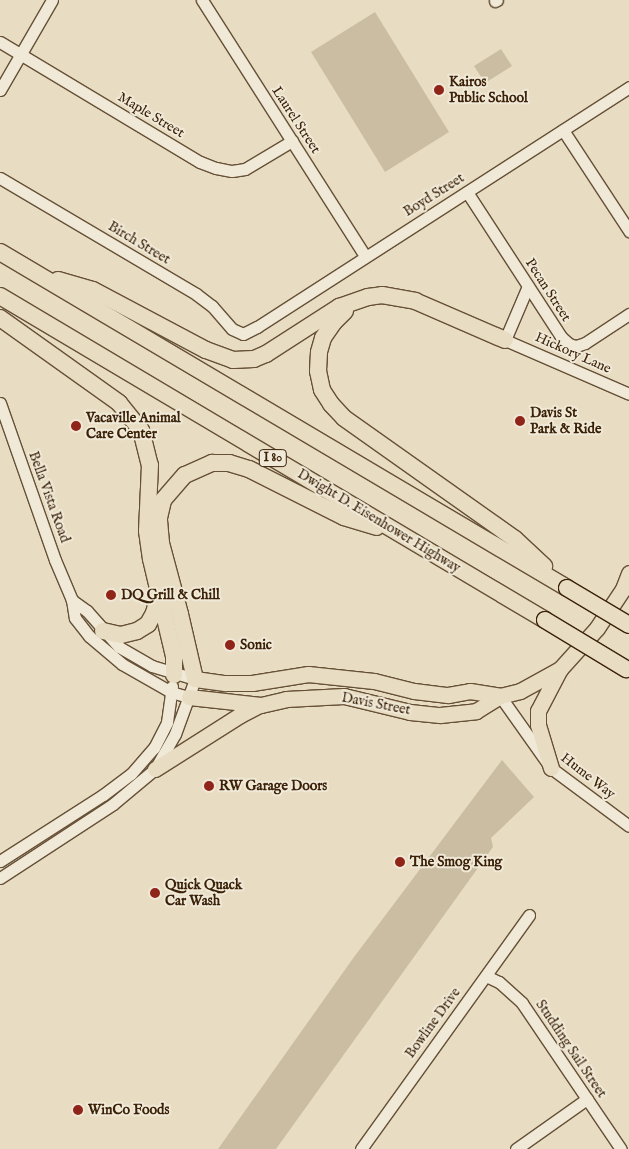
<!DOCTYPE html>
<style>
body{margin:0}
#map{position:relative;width:629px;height:1149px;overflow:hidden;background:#e8ddc2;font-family:"IM FELL English",serif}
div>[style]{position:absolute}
.green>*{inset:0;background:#cabda2}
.roads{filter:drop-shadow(1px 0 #665036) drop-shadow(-1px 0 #665036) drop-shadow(0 1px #665036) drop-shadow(0 -1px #665036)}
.minor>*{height:11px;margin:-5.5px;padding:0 5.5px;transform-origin:5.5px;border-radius:5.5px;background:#f0e9d7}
.major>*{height:15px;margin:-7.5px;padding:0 7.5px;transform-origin:7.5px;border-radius:7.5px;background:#e8ddc2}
.highway>*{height:16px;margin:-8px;padding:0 8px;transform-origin:8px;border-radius:8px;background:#e8ddc2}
.bridges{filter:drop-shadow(1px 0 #3a2108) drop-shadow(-1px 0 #3a2108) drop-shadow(0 1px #3a2108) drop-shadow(0 -1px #3a2108)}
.highway-bridge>*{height:16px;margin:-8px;padding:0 8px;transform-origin:8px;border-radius:8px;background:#e8ddc2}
.dots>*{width:14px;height:14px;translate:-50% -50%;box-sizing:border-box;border:2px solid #f0e9d7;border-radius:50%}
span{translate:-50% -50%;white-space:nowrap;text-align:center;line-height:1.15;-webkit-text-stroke:4px #f0e9d7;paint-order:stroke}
.shield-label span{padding:1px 4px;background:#f0e9d7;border:1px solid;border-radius:4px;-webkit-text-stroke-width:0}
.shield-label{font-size:12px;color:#3a2108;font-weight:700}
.poi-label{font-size:14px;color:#3a2108;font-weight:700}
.left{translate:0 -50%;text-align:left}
.street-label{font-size:14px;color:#3a2108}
</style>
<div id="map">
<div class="green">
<i style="clip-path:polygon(375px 12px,449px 132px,385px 172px,311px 52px)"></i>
<i style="clip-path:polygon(501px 49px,512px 66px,485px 83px,474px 66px)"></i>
<i style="clip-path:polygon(502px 760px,534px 797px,491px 838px,493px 847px,276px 1149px,218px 1149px,354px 957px)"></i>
</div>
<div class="roads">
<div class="minor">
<i style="left:202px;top:0;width:303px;rotate:57.5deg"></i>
<i style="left:495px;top:1px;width:2px;rotate:-27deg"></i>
<i style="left:0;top:42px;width:233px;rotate:31deg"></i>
<i style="left:200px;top:162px;width:17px;rotate:21deg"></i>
<i style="left:216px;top:168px;width:16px;rotate:11deg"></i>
<i style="left:232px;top:171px;width:13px;rotate:-9deg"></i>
<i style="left:245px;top:169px;width:55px;rotate:-30.8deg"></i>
<i style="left:0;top:90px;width:104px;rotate:-60deg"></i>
<i style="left:563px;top:130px;width:121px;rotate:56.8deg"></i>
<i style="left:0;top:178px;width:228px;rotate:30.6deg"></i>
<i style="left:196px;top:294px;width:20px;rotate:37deg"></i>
<i style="left:212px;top:306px;width:30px;rotate:49deg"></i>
<i style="left:232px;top:329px;width:12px;rotate:24deg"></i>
<i style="left:243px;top:334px;width:16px;rotate:-27deg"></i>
<i style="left:257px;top:327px;width:443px;rotate:-32.8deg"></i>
<i style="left:467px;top:192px;width:173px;rotate:57deg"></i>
<i style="left:561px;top:337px;width:11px;rotate:41deg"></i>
<i style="left:569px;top:344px;width:7px;rotate:16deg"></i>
<i style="left:576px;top:346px;width:9px;rotate:-18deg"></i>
<i style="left:585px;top:343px;width:53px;rotate:-33.4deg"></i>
<i style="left:528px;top:286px;width:59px;rotate:113.1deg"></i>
<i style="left:505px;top:340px;width:135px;rotate:23.5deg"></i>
<i style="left:0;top:403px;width:166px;rotate:70.7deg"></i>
<i style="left:55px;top:560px;width:43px;rotate:67deg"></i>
<i style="left:72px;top:600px;width:18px;rotate:81deg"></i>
<i style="left:75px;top:618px;width:23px;rotate:52deg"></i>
<i style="left:89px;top:636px;width:43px;rotate:40.3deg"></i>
<i style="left:122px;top:664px;width:56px;rotate:29.7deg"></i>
<i style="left:171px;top:692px;width:19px;rotate:16deg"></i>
<i style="left:500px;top:696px;width:88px;rotate:54.7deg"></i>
<i style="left:551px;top:768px;width:97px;rotate:36.6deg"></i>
<i style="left:0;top:861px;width:122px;rotate:-32.7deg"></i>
<i style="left:103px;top:795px;width:35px;rotate:-37deg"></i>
<i style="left:131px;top:774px;width:35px;rotate:-49deg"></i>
<i style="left:154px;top:748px;width:29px;rotate:-63deg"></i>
<i style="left:167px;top:722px;width:36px;rotate:-82deg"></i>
<i style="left:0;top:878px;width:135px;rotate:-33.2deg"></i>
<i style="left:113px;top:804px;width:55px;rotate:-39.8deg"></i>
<i style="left:155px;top:769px;width:40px;rotate:-60.3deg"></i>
<i style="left:175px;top:734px;width:59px;rotate:-70deg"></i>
<i style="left:195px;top:679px;width:45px;rotate:-163.2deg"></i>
<i style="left:152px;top:666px;width:38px;rotate:-150deg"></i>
<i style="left:119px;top:647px;width:48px;rotate:-131.6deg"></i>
<i style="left:87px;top:611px;width:19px;rotate:-144deg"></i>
<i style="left:486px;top:976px;width:14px;rotate:25deg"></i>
<i style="left:499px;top:982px;width:31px;rotate:42deg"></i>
<i style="left:522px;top:1003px;width:176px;rotate:55.9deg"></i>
<i style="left:361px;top:1149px;width:288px;rotate:-54.3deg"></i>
<i style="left:516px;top:1149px;width:87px;rotate:-35.2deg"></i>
</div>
<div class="major">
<i style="left:195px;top:679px;width:30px;rotate:8deg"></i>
<i style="left:225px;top:683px;width:27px"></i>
<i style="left:252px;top:683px;width:57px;rotate:-9.1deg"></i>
<i style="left:308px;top:674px;width:66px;rotate:6.1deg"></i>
<i style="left:374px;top:681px;width:41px;rotate:14deg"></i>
<i style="left:414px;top:691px;width:34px;rotate:7deg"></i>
<i style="left:448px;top:695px;width:22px;rotate:-10deg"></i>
<i style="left:470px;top:691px;width:30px;rotate:9deg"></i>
<i style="left:189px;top:697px;width:72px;rotate:6.3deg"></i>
<i style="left:261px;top:705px;width:26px;rotate:-13deg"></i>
<i style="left:286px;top:699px;width:58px;rotate:-3deg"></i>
<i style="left:344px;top:696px;width:68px;rotate:13.6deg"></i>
<i style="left:410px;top:712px;width:30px;rotate:6deg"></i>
<i style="left:440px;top:715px;width:36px;rotate:-6deg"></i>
<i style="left:476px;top:711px;width:28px;rotate:-32deg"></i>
<i style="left:500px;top:696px;width:21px;rotate:-14deg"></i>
<i style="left:520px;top:691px;width:46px;rotate:-28.8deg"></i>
<i style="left:560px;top:669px;width:55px;rotate:-47.9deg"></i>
<i style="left:597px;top:628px;width:47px;rotate:-56.3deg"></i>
<i style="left:623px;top:589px;width:17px;rotate:-69deg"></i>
<i style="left:551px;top:768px;width:45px;rotate:-106.8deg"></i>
<i style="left:538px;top:725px;width:14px;rotate:-90deg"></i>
<i style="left:538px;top:711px;width:47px;rotate:-62.4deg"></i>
<i style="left:155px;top:769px;width:101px;rotate:-32.4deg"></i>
<i style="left:240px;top:715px;width:20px;rotate:-27deg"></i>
</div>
<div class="highway">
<i style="left:0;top:252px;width:659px;rotate:30.65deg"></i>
<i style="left:58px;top:280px;width:36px;rotate:16deg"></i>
<i style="left:93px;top:290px;width:128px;rotate:28deg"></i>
<i style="left:206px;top:350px;width:29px;rotate:20deg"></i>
<i style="left:233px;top:360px;width:21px;rotate:-3deg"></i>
<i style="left:254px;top:359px;width:13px;rotate:-23deg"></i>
<i style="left:266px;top:354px;width:87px;rotate:-32.8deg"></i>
<i style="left:339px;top:307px;width:31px;rotate:-19deg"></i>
<i style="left:368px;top:297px;width:14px;rotate:-8deg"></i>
<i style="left:382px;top:295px;width:34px;rotate:10deg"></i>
<i style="left:415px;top:301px;width:98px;rotate:23.4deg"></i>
<i style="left:0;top:296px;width:634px;rotate:30.73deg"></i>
<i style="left:345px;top:311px;width:16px;rotate:135deg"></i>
<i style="left:334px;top:322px;width:19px;rotate:125deg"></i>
<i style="left:323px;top:338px;width:15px;rotate:106deg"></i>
<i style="left:319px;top:352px;width:19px;rotate:93deg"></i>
<i style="left:318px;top:371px;width:19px;rotate:78deg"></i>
<i style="left:322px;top:390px;width:17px;rotate:57deg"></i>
<i style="left:331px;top:404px;width:19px;rotate:47deg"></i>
<i style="left:344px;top:418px;width:209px;rotate:35.3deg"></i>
<i style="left:515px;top:539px;width:40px;rotate:43deg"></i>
<i style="left:0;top:318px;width:146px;rotate:35.5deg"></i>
<i style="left:119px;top:403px;width:35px;rotate:51deg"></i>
<i style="left:141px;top:430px;width:36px;rotate:76deg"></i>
<i style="left:150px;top:465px;width:66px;rotate:92.6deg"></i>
<i style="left:147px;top:531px;width:28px;rotate:82deg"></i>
<i style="left:151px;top:559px;width:100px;rotate:76.7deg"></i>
<i style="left:174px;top:656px;width:19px;rotate:90deg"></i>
<i style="left:103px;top:631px;width:18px;rotate:13deg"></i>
<i style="left:121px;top:635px;width:16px;rotate:-14deg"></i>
<i style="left:137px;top:631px;width:13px;rotate:-32deg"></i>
<i style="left:148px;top:624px;width:13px;rotate:-61deg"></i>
<i style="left:154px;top:613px;width:20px;rotate:-75deg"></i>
<i style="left:195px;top:679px;width:67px;rotate:-103deg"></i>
<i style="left:180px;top:614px;width:73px;rotate:-105deg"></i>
<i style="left:161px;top:543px;width:25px;rotate:-95deg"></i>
<i style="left:159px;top:518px;width:18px;rotate:-77deg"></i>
<i style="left:163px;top:500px;width:33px;rotate:-49deg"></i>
<i style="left:185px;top:475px;width:30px;rotate:-24deg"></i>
<i style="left:212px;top:463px;width:17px"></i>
<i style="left:229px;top:463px;width:21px;rotate:17deg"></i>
<i style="left:249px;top:469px;width:106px;rotate:26.8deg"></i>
<i style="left:344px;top:517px;width:34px;rotate:17deg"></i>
</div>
</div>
<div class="bridges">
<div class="highway-bridge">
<i style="left:567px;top:588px;width:72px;rotate:30.8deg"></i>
<i style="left:545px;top:620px;width:95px;rotate:31.2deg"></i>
</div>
</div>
<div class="dots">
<i style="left:439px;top:90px;background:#8f2418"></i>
<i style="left:520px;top:421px;background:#8f2418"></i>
<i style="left:76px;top:426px;background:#8f2418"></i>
<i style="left:111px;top:595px;background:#8f2418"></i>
<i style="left:230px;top:645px;background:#8f2418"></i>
<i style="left:209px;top:786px;background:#8f2418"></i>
<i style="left:400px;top:862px;background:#8f2418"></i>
<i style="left:155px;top:893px;background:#8f2418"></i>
<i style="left:78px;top:1110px;background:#8f2418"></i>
</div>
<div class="shield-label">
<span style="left:273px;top:458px">I 80</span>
</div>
<div class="poi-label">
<span class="left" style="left:449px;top:90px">Kairos<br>Public School</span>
<span class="left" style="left:530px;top:421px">Davis St<br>Park &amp; Ride</span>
<span class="left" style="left:86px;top:426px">Vacaville Animal<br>Care Center</span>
<span class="left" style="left:121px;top:595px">DQ Grill &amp; Chill</span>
<span class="left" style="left:240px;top:645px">Sonic</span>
<span class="left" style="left:219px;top:786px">RW Garage Doors</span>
<span class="left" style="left:410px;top:862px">The Smog King</span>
<span class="left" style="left:165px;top:893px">Quick Quack<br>Car Wash</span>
<span class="left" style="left:88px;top:1110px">WinCo Foods</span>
</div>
<div class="street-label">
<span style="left:151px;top:115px;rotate:31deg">Maple Street</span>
<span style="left:296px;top:120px;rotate:57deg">Laurel Street</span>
<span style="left:434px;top:195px;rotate:-32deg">Boyd Street</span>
<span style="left:139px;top:243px;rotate:31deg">Birch Street</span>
<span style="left:548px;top:290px;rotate:57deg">Pecan Street</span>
<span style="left:573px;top:353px;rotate:24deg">Hickory Lane</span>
<span style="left:49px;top:497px;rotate:70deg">Bella Vista Road</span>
<span style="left:379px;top:521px;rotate:31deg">Dwight D. Eisenhower Highway</span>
<span style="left:376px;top:704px;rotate:11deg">Davis Street</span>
<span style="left:588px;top:776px;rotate:38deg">Hume Way</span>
<span style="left:433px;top:1023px;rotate:-54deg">Bowline Drive</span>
<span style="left:571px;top:1049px;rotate:56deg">Studding Sail Street</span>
</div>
</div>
